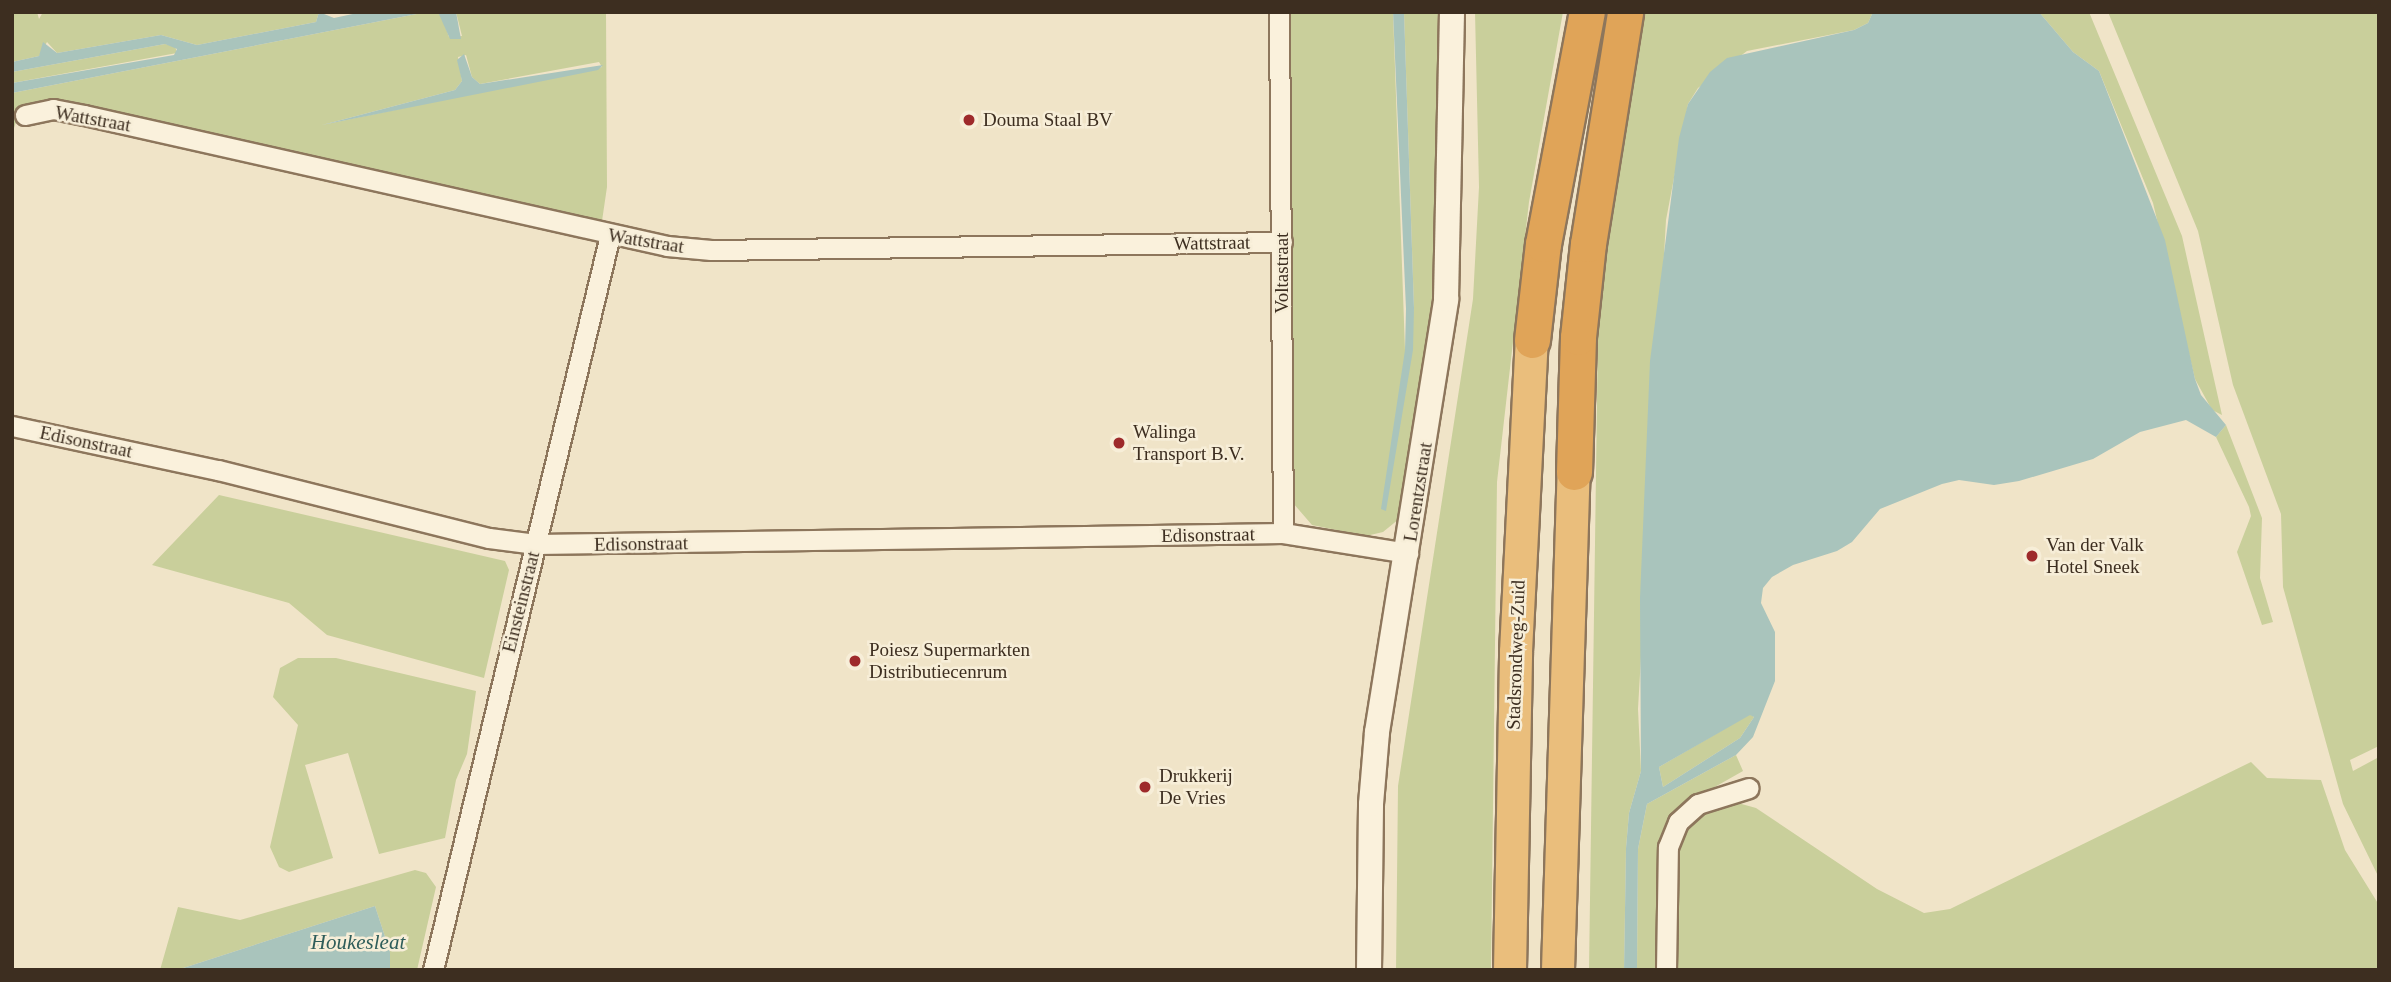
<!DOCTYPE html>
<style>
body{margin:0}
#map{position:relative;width:2391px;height:982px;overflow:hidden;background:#f0e4c8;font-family:Georgia,serif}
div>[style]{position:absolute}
.green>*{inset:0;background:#c9cf9b}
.water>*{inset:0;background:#a9c4bc}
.roads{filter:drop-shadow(2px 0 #8d765c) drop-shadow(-2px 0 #8d765c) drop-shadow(0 2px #8d765c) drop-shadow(0 -2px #8d765c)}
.minor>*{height:19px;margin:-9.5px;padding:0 9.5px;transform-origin:9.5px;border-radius:9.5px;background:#faf1dc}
.tertiary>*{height:24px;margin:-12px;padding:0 12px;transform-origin:12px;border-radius:12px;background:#faf1dc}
.trunk>*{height:32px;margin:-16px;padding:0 16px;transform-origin:16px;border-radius:16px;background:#eabe7c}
.motorway>*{height:35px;margin:-17.5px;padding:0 17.5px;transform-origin:17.5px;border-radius:17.5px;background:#e0a458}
.dots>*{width:19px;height:19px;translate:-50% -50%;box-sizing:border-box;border:4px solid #f7eed8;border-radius:50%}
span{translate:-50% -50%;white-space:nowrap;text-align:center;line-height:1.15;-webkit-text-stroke:5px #f7eed8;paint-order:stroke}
.street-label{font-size:19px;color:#3d2e20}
.poi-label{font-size:19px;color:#3d2e20}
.left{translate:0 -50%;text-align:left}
.water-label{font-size:21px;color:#2f5d5a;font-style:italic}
.frame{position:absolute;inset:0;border:14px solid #3d2e20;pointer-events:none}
</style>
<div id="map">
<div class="green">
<i style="clip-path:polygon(12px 12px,37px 12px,39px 19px,43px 12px,319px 12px,316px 22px,197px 45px,161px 35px,57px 53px,47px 42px,39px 56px,12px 62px)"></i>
<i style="clip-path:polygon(evenodd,427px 12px,441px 14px,449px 37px,462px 36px,456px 12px,606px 12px,607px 187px,602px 221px,20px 110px,12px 134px,12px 93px,427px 12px,466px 55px,472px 77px,480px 84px,599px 62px,602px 67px,322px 125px,455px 90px,462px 81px,458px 57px,466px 55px)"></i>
<i style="clip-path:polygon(1287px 12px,1393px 12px,1405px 350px,1414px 308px,1404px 12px,1442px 12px,1434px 292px,1429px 339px,1399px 519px,1383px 532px,1366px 536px,1312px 525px,1293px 503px)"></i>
<i style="clip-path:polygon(1475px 12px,1563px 12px,1529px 202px,1497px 482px,1491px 970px,1396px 970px,1398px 786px,1473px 299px,1479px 187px)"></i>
<i style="clip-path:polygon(1641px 12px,1873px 12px,1868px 23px,1854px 30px,1747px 51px,1698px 88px,1688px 104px,1666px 220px,1638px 709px,1641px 771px,1629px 813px,1626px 848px,1624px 970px,1589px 970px,1598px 330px,1609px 213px)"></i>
<i style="clip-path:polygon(2039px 12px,2089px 12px,2182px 236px,2222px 415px,2212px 410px,2195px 379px,2153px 203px,2099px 71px,2073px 52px)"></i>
<i style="clip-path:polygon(2108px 12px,2379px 12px,2379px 746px,2350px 760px,2353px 771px,2379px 757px,2379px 878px,2343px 804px,2283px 587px,2281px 514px,2233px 385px,2198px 231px)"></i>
<i style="clip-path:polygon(165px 44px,175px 46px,177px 53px,12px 83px,12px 72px)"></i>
<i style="clip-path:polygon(2226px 425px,2262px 518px,2260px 578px,2273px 622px,2262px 625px,2237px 552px,2251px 516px,2249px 507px,2216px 437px)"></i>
<i style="clip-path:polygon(219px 495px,505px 561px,509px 570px,484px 678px,327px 635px,289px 603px,152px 565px)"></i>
<i style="clip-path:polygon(298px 658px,336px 658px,476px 691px,467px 754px,456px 780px,445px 838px,379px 854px,348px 753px,305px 765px,333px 858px,289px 872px,279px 867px,270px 847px,298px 725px,273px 697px,280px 668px)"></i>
<i style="clip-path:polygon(1750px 714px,1754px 717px,1740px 738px,1663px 787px,1659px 767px)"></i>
<i style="clip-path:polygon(1736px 755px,1743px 771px,1683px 805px,1658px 970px,1637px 970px,1638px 849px,1647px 804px)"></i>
<i style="clip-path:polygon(2251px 762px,2267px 778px,2321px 780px,2345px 850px,2379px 905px,2379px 970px,1676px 970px,1680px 841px,1692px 821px,1713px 808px,1738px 803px,1756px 808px,1877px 889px,1924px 913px,1950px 909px)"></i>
<i style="clip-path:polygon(415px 870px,426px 873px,436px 887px,417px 970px,390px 970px,390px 952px,375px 906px,177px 970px,160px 970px,178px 907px,240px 920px)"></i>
</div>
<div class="water">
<i style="clip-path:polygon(319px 12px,334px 18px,362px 12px,427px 12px,12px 93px,12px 83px,174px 55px,177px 49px,165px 44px,12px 72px,12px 62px,39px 56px,43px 42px,57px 53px,161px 35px,197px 45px,316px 22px)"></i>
<i style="clip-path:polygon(438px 12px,456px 12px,461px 39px,450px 39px)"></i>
<i style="clip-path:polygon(1393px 12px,1404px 12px,1414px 308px,1413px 350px,1386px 511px,1381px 509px,1405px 350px,1406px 309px)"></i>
<i style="clip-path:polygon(evenodd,1873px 12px,2039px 12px,2073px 52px,2099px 71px,2165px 240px,2195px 379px,2201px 395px,2226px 425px,2216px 437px,2186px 420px,2140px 432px,2093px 459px,2019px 481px,1994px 485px,1959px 480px,1942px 484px,1880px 509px,1852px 542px,1837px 551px,1793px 565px,1772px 577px,1763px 588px,1761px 603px,1775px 632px,1775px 681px,1753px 737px,1736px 755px,1647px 804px,1638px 849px,1637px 970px,1624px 970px,1626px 848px,1629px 813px,1641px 771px,1640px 598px,1650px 361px,1679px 138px,1688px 104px,1710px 72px,1727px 58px,1854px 30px,1868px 23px,1873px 12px,1750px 715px,1754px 717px,1740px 738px,1663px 787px,1659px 767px,1750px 715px)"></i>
<i style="clip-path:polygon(464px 54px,472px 77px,480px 84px,603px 65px,598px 70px,322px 125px,455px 90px,462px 81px,457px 60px)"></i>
<i style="clip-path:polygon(375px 906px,390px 952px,390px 970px,177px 970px)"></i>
</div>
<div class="roads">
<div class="minor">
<i style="left:1279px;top:12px;width:521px;rotate:89.56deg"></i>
<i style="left:25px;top:115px;width:29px;rotate:-12deg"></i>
<i style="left:53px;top:109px;width:32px;rotate:11deg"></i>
<i style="left:84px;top:115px;width:598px;rotate:12.66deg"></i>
<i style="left:667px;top:246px;width:44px;rotate:5.2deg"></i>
<i style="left:711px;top:250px;width:571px;rotate:-0.8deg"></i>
<i style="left:12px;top:426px;width:211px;rotate:12.1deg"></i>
<i style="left:218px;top:470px;width:279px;rotate:14.1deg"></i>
<i style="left:489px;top:538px;width:47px;rotate:7.3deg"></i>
<i style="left:536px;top:544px;width:747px;rotate:-0.84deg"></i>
<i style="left:1283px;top:533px;width:127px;rotate:9.1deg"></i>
<i style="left:433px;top:970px;width:756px;rotate:-76.46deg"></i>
<i style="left:1666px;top:970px;width:123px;rotate:-89.1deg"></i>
<i style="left:1668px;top:847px;width:27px;rotate:-68deg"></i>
<i style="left:1678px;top:822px;width:27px;rotate:-42deg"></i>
<i style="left:1698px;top:804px;width:53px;rotate:-17.4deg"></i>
</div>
<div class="tertiary">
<i style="left:1369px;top:970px;width:166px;rotate:-89.3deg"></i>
<i style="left:1371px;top:804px;width:72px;rotate:-85.2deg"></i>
<i style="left:1377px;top:732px;width:438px;rotate:-80.9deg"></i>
<i style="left:1446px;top:299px;width:287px;rotate:-88.8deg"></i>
</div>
<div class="trunk">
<i style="left:1510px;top:970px;width:318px;rotate:-88.9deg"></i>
<i style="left:1516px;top:652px;width:312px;rotate:-87.1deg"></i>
<i style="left:1558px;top:970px;width:498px;rotate:-88.2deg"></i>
</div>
<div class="motorway">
<i style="left:1532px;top:340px;width:97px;rotate:-83.5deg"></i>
<i style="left:1543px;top:244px;width:236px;rotate:-79.3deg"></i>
<i style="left:1574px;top:472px;width:135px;rotate:-88.3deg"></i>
<i style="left:1578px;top:337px;width:94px;rotate:-83.9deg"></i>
<i style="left:1588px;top:244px;width:235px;rotate:-80.9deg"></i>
</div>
</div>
<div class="dots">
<i style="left:969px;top:120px;background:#9e2a2b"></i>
<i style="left:1119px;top:443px;background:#9e2a2b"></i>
<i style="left:2032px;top:556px;background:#9e2a2b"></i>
<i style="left:855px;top:661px;background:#9e2a2b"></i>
<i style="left:1145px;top:787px;background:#9e2a2b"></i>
</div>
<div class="street-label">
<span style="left:93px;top:119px;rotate:10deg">Wattstraat</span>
<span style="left:646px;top:241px;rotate:9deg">Wattstraat</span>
<span style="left:1212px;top:243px;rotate:-1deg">Wattstraat</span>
<span style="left:1282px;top:273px;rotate:-90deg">Voltastraat</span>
<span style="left:86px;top:442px;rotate:12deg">Edisonstraat</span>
<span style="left:1418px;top:492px;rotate:-81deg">Lorentzstraat</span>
<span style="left:1208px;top:535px;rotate:-1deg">Edisonstraat</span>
<span style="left:641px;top:544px;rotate:-1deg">Edisonstraat</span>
<span style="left:521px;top:602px;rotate:-76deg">Einsteinstraat</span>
<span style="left:1516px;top:655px;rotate:-88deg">Stadsrondweg-Zuid</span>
</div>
<div class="poi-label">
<span class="left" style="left:983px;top:120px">Douma Staal BV</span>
<span class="left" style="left:1133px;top:443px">Walinga<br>Transport B.V.</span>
<span class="left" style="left:2046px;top:556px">Van der Valk<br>Hotel Sneek</span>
<span class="left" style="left:869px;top:661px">Poiesz Supermarkten<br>Distributiecenrum</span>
<span class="left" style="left:1159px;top:787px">Drukkerij<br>De Vries</span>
</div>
<div class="water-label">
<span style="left:358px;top:942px">Houkesleat</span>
</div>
<div class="frame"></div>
</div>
